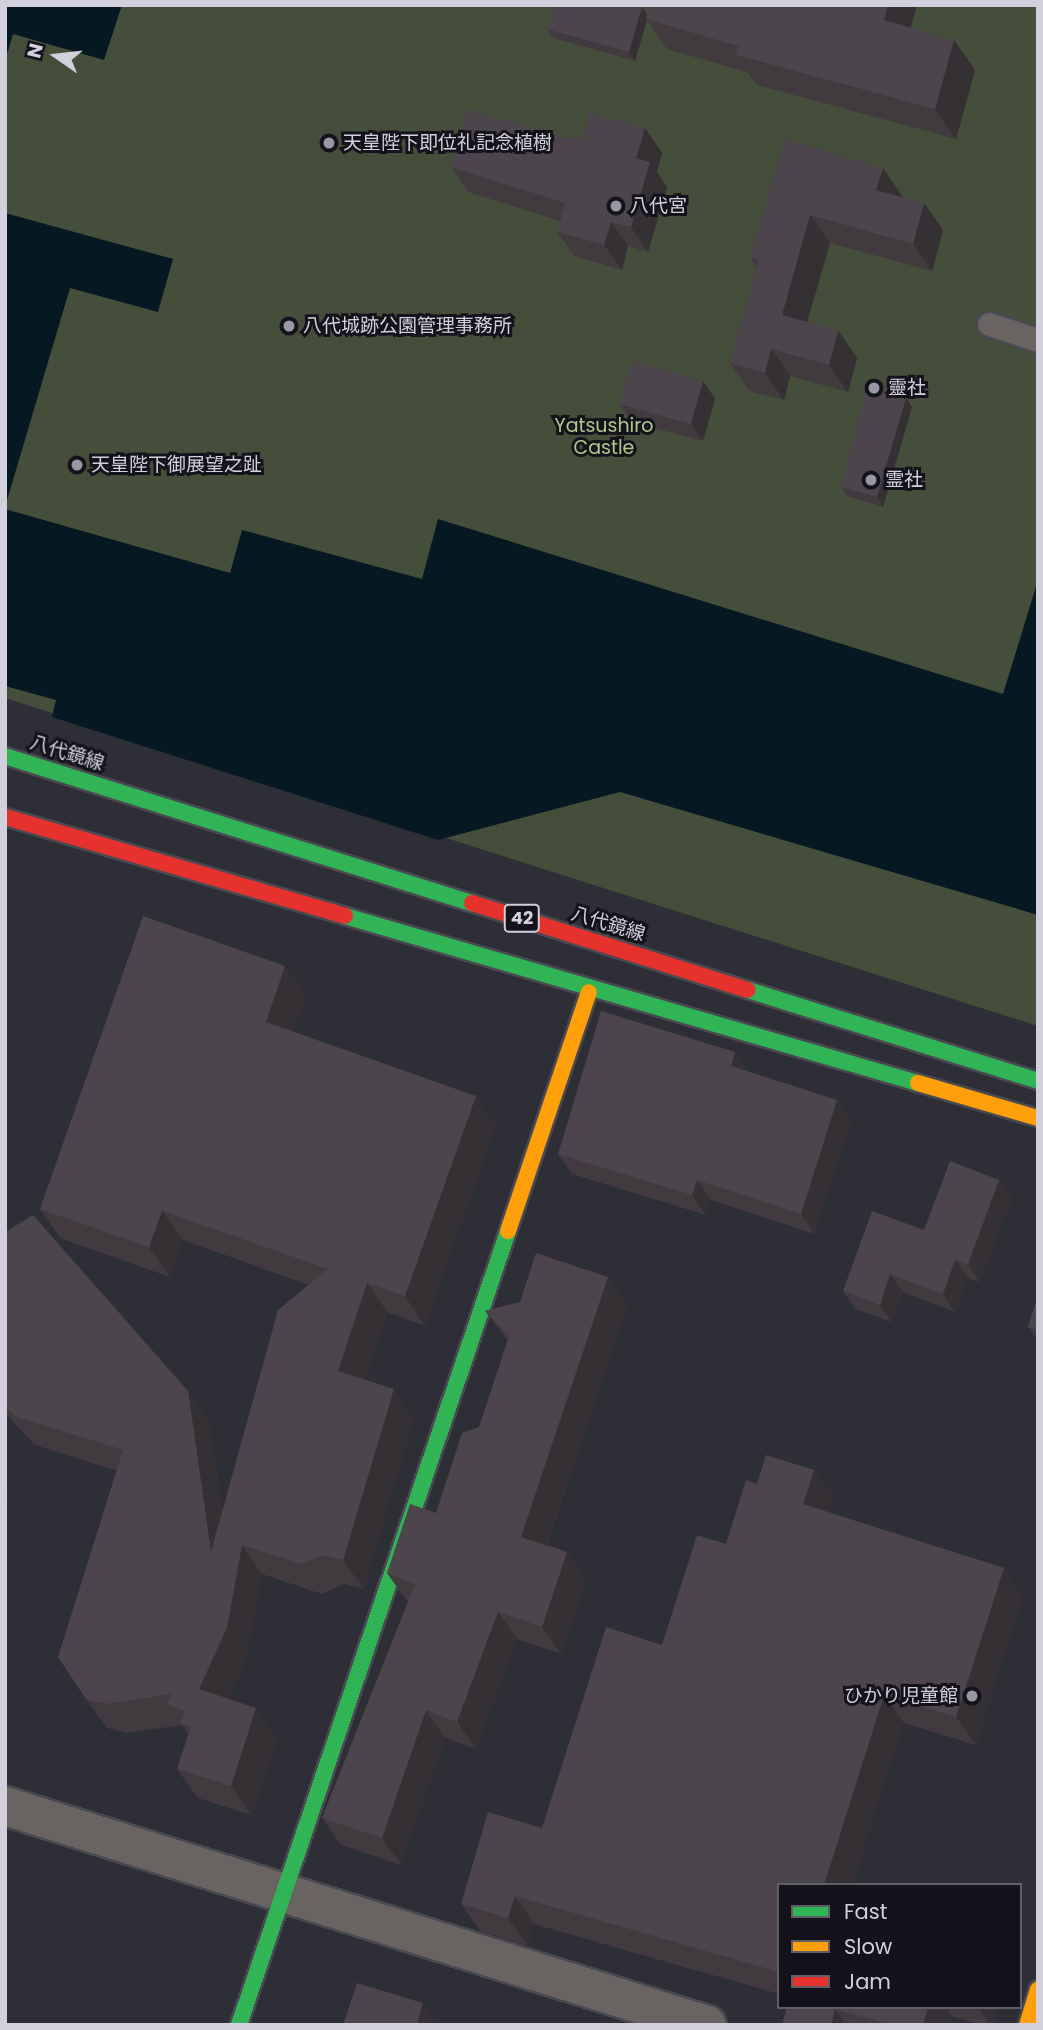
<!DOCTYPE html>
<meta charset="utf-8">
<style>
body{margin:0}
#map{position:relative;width:1043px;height:2030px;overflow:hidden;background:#2e2e37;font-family:Poppins,"Noto Sans JP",sans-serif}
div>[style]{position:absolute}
.green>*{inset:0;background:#454e3a}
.water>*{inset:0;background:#061822}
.roads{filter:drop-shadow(2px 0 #494951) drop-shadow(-2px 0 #494951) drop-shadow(0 2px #494951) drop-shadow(0 -2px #494951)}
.lane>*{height:23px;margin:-11.5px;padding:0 11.5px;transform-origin:11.5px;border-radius:11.5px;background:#696362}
.street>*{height:38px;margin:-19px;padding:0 19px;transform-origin:19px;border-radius:19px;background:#696362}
.fast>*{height:16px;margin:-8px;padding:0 8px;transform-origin:8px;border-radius:8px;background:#30b455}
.slow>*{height:16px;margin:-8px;padding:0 8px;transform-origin:8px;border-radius:8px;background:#ff9f0a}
.jam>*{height:16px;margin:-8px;padding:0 8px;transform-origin:8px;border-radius:8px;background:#e5322d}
.wall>*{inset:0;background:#413b40}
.shaded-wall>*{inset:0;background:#353034}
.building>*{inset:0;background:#4c454b}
.dots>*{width:19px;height:19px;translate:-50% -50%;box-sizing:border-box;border:4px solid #14131b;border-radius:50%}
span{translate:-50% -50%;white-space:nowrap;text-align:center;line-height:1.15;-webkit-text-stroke:6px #14131b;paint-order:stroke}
.shield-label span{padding:2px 5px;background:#14131b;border:2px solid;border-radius:5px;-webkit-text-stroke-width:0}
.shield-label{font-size:18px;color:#d1d0dc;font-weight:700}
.poi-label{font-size:19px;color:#d1d0dc}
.left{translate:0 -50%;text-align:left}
.right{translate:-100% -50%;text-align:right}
.park-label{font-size:19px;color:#b0c88b}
.street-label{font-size:19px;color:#d1d0dc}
.frame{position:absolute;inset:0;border:7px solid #d1d0dc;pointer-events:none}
.legend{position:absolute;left:777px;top:1883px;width:245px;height:126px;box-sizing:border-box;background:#14131b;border:2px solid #605f68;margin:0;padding:9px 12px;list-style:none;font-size:21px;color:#d1d0dc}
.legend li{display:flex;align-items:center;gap:14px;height:35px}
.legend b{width:35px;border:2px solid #605f68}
.north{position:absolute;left:21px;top:21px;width:70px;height:70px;-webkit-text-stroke:5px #14131b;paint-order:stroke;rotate:284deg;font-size:19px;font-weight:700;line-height:28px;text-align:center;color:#d1d0dc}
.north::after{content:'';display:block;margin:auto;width:24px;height:32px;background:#d1d0dc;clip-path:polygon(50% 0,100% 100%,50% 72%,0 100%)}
</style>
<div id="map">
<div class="green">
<i style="clip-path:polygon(5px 5px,1038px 5px,1038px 1026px,5px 698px)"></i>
</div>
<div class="water">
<i style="clip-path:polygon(5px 5px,122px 5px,104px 60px,13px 34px,5px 61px)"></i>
<i style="clip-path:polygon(5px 213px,173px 259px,158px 312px,70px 288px,5px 507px)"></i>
<i style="clip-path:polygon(5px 509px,230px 573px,242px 530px,422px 579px,438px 519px,1003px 694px,1038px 580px,1038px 915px,620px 792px,438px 840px,52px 717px,56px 700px,5px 686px)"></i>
</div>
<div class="roads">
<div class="lane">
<i style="left:989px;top:324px;width:52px;rotate:18.1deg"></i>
</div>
<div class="street">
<i style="left:5px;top:1806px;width:735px;rotate:17.33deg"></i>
</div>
<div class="fast">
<i style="left:5px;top:756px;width:490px;rotate:17.5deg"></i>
<i style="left:345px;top:916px;width:597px;rotate:16.25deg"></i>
<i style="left:748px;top:990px;width:304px;rotate:17.4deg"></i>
<i style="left:239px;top:2025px;width:838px;rotate:-71.28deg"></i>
</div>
<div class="slow">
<i style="left:918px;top:1083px;width:125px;rotate:16.3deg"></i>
<i style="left:508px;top:1231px;width:252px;rotate:-71.3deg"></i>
<i style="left:1027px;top:2025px;width:37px;rotate:-73deg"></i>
</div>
<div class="jam">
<i style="left:5px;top:817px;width:354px;rotate:16.2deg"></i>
<i style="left:472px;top:903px;width:289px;rotate:17.5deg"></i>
</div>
</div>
<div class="wall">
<i style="clip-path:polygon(917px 5px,911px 28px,954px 40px,975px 70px,956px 139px,757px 85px,747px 72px,667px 49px,647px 20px,635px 61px,553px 38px,547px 29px,648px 15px)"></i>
<i style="clip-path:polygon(645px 128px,662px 153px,657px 172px,667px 187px,648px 252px,628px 246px,622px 270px,574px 256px,557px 232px,560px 221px,468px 192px,451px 167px,566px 138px,583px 138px)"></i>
<i style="clip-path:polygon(785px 139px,883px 168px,902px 196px,901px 197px,924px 203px,943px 230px,932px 271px,830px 243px,807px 322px,857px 358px,848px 392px,790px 376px,784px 400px,749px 391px,730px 363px,757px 267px,750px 258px)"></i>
<i style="clip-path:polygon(703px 381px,715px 399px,703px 441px,632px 422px,619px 404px)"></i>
<i style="clip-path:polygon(906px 398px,912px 407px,883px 507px,847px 496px,841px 487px)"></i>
<i style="clip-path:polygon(285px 966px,306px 996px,293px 1031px,496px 1125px,425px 1326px,387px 1312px,365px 1380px,414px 1418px,364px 1589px,344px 1584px,322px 1594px,262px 1574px,247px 1657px,228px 1699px,277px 1737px,251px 1815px,198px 1798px,177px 1769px,188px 1734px,182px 1725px,127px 1733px,107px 1728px,86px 1699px,117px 1471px,35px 1445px,5px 1413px,5px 1232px,188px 1391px,209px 1420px,222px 1512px,309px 1285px,183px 1240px,170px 1277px,60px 1238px,40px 1209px)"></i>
<i style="clip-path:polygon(735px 1052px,749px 1072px,837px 1100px,851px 1120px,815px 1234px,711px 1200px,706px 1215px,572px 1174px,558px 1154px)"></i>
<i style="clip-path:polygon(999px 1180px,1012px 1197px,980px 1282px,968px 1278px,955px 1312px,903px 1292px,892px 1322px,855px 1309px,843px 1291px,924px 1230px)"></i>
<i style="clip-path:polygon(608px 1277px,627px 1304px,547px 1545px,567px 1552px,586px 1579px,561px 1654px,517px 1639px,476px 1749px,445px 1738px,401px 1865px,341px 1845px,322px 1818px,409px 1601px,406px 1600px,387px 1573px,436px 1513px,479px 1427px,508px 1341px,485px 1311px,520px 1302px)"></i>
<i style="clip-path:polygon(1038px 1295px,1038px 1341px,1028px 1327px)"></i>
<i style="clip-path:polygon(814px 1470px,834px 1498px,829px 1512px,1023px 1596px,976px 1745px,904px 1723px,852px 1885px,779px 1885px,779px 1994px,534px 1924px,528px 1946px,480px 1931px,461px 1904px,542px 1828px,662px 1645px,726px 1544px,757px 1484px)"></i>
<i style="clip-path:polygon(787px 2007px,998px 2007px,993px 2025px,983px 2025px,953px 2017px,950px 2025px,782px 2025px)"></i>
</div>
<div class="shaded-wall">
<i style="clip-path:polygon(888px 5px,917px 5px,904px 50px,884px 20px)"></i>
<i style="clip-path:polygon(642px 6px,648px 16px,635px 61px,629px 52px)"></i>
<i style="clip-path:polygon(954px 40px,975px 70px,956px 139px,935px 109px)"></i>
<i style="clip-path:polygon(645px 128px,662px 153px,657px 172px,667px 187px,648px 252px,631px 227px,636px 158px)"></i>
<i style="clip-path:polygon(883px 168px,902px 196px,895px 217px,876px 190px)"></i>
<i style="clip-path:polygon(924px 203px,943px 230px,932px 271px,913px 244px)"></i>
<i style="clip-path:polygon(810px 215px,830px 243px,801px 343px,782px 315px)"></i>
<i style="clip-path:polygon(611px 222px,628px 246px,622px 270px,604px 245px)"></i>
<i style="clip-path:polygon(838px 330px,857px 358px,848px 392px,829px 365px)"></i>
<i style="clip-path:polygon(771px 349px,790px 376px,784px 400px,765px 373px)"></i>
<i style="clip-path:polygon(703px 381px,715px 399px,703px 441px,691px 424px)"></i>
<i style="clip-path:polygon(906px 398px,912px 407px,883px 507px,877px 497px)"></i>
<i style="clip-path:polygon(285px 966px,306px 996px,287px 1051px,266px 1022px)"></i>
<i style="clip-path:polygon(735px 1052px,749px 1072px,731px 1066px)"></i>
<i style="clip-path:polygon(476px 1096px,496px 1125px,425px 1326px,405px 1296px)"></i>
<i style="clip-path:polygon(837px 1100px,851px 1120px,815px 1234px,801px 1214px)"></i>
<i style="clip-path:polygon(697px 1180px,711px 1200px,706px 1215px,692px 1195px)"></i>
<i style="clip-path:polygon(999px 1180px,1012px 1197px,980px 1282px,968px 1264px)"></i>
<i style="clip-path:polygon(162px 1211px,183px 1240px,170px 1277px,149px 1247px)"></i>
<i style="clip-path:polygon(955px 1260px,968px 1278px,955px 1312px,943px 1294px)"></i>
<i style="clip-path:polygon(890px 1274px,903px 1292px,892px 1322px,880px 1305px)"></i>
<i style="clip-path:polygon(608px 1277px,627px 1304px,540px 1564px,521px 1537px)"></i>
<i style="clip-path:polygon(367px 1283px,387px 1312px,358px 1401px,338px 1371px)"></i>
<i style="clip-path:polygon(394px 1389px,414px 1418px,364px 1589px,343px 1560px)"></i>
<i style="clip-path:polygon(188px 1391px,209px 1420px,231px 1581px,211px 1552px)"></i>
<i style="clip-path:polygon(814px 1470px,834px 1498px,823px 1532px,803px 1504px)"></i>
<i style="clip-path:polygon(5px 1486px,11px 1494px,5px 1513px)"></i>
<i style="clip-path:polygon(242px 1545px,262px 1574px,247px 1657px,220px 1719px,199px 1689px)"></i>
<i style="clip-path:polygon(567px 1552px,586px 1579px,561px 1654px,542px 1627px)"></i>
<i style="clip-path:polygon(1004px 1568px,1023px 1596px,976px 1745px,956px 1717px)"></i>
<i style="clip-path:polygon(498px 1612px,517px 1639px,476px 1749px,457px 1722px)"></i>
<i style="clip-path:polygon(884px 1695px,904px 1723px,852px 1885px,824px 1885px)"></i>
<i style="clip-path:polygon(256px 1708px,277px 1737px,251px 1815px,231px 1786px)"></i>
<i style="clip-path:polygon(426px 1710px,445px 1738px,401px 1865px,382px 1838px)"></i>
<i style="clip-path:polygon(515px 1896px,534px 1924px,528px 1946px,508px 1918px)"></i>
<i style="clip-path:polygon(423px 2003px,436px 2022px,435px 2025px,417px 2025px,417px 2024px)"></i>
<i style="clip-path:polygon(928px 2007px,946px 2007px,953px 2017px,950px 2025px,923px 2025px)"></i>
<i style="clip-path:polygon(978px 2007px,998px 2007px,993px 2025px,990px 2025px)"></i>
<i style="clip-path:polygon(835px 2009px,846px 2025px,831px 2025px)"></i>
</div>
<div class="building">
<i style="clip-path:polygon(554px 5px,638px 5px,642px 6px,629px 52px,547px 29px)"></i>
<i style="clip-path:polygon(650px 5px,888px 5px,884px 20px,954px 40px,935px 109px,736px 55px,738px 46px,646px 19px)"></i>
<i style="clip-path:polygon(467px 109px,566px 138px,583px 138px,590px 112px,645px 128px,636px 158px,650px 162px,631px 227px,611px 222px,604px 245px,557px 232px,565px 203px,451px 167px)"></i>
<i style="clip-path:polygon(785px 139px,883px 168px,876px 190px,924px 203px,913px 244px,810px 215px,782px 315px,838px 330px,829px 365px,771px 349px,765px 373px,730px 363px,759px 260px,750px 258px)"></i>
<i style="clip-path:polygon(632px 361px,703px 381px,691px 424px,619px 404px)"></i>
<i style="clip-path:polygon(867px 387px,906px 398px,877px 497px,841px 487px)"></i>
<i style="clip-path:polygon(143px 916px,285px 966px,266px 1022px,476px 1096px,405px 1296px,367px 1283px,338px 1371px,394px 1389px,343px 1560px,324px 1555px,301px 1564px,242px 1545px,227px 1628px,199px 1689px,256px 1708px,231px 1786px,177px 1769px,191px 1727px,181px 1724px,185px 1711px,168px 1704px,171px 1694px,106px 1704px,86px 1699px,58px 1657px,123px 1450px,15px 1416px,5px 1406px,5px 1232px,33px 1215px,188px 1391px,211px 1552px,278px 1310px,328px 1269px,162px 1211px,149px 1247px,40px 1209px)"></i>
<i style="clip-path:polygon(601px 1011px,735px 1052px,731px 1066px,837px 1100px,801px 1214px,697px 1180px,692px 1195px,558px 1154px)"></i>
<i style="clip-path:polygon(950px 1161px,999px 1180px,968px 1264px,955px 1260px,943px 1294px,890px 1274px,880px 1305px,843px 1291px,872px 1211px,924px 1230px)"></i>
<i style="clip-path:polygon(536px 1253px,608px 1277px,521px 1537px,567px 1552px,542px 1627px,498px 1612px,457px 1722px,426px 1710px,382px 1838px,322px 1818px,415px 1584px,387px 1573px,410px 1504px,436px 1513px,462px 1433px,479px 1427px,509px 1336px,485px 1311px,520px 1302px)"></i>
<i style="clip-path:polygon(1038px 1295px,1038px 1330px,1028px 1327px)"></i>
<i style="clip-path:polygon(766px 1455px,814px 1470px,803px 1504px,1004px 1568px,956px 1717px,884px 1695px,824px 1885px,779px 1885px,779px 1972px,515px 1896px,508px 1918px,461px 1904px,488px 1812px,542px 1828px,606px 1627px,662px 1645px,697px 1535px,726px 1544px,746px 1480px,757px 1484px)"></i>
<i style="clip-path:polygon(357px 1983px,423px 2003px,417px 2024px,420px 2025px,343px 2025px)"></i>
<i style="clip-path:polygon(787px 2007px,928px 2007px,923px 2025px,891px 2025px,835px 2009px,831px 2025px,782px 2025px)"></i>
</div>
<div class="dots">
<i style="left:329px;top:143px;background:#9897a2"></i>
<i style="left:616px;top:206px;background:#9897a2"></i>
<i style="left:289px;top:326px;background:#9897a2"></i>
<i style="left:874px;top:388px;background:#9897a2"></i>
<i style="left:77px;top:465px;background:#9897a2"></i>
<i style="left:871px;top:480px;background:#9897a2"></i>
<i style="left:972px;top:1696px;background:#9897a2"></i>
</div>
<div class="shield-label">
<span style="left:522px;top:918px">42</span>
</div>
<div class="poi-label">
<span class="left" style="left:343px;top:143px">天皇陛下即位礼記念植樹</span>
<span class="left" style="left:630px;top:206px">八代宮</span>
<span class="left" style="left:303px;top:326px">八代城跡公園管理事務所</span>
<span class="left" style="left:888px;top:388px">靈社</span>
<span class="left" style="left:91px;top:465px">天皇陛下御展望之趾</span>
<span class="left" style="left:885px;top:480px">霊社</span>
<span class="right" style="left:958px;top:1696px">ひかり児童館</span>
</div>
<div class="park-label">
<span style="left:604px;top:437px">Yatsushiro<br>Castle</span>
</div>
<div class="street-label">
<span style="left:67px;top:753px;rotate:17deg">八代鏡線</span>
<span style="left:608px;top:924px;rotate:17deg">八代鏡線</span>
</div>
<div class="frame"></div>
<ul class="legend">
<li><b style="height:9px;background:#30b455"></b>Fast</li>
<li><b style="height:9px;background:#ff9f0a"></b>Slow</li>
<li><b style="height:9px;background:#e5322d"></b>Jam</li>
</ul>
<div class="north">N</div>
</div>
